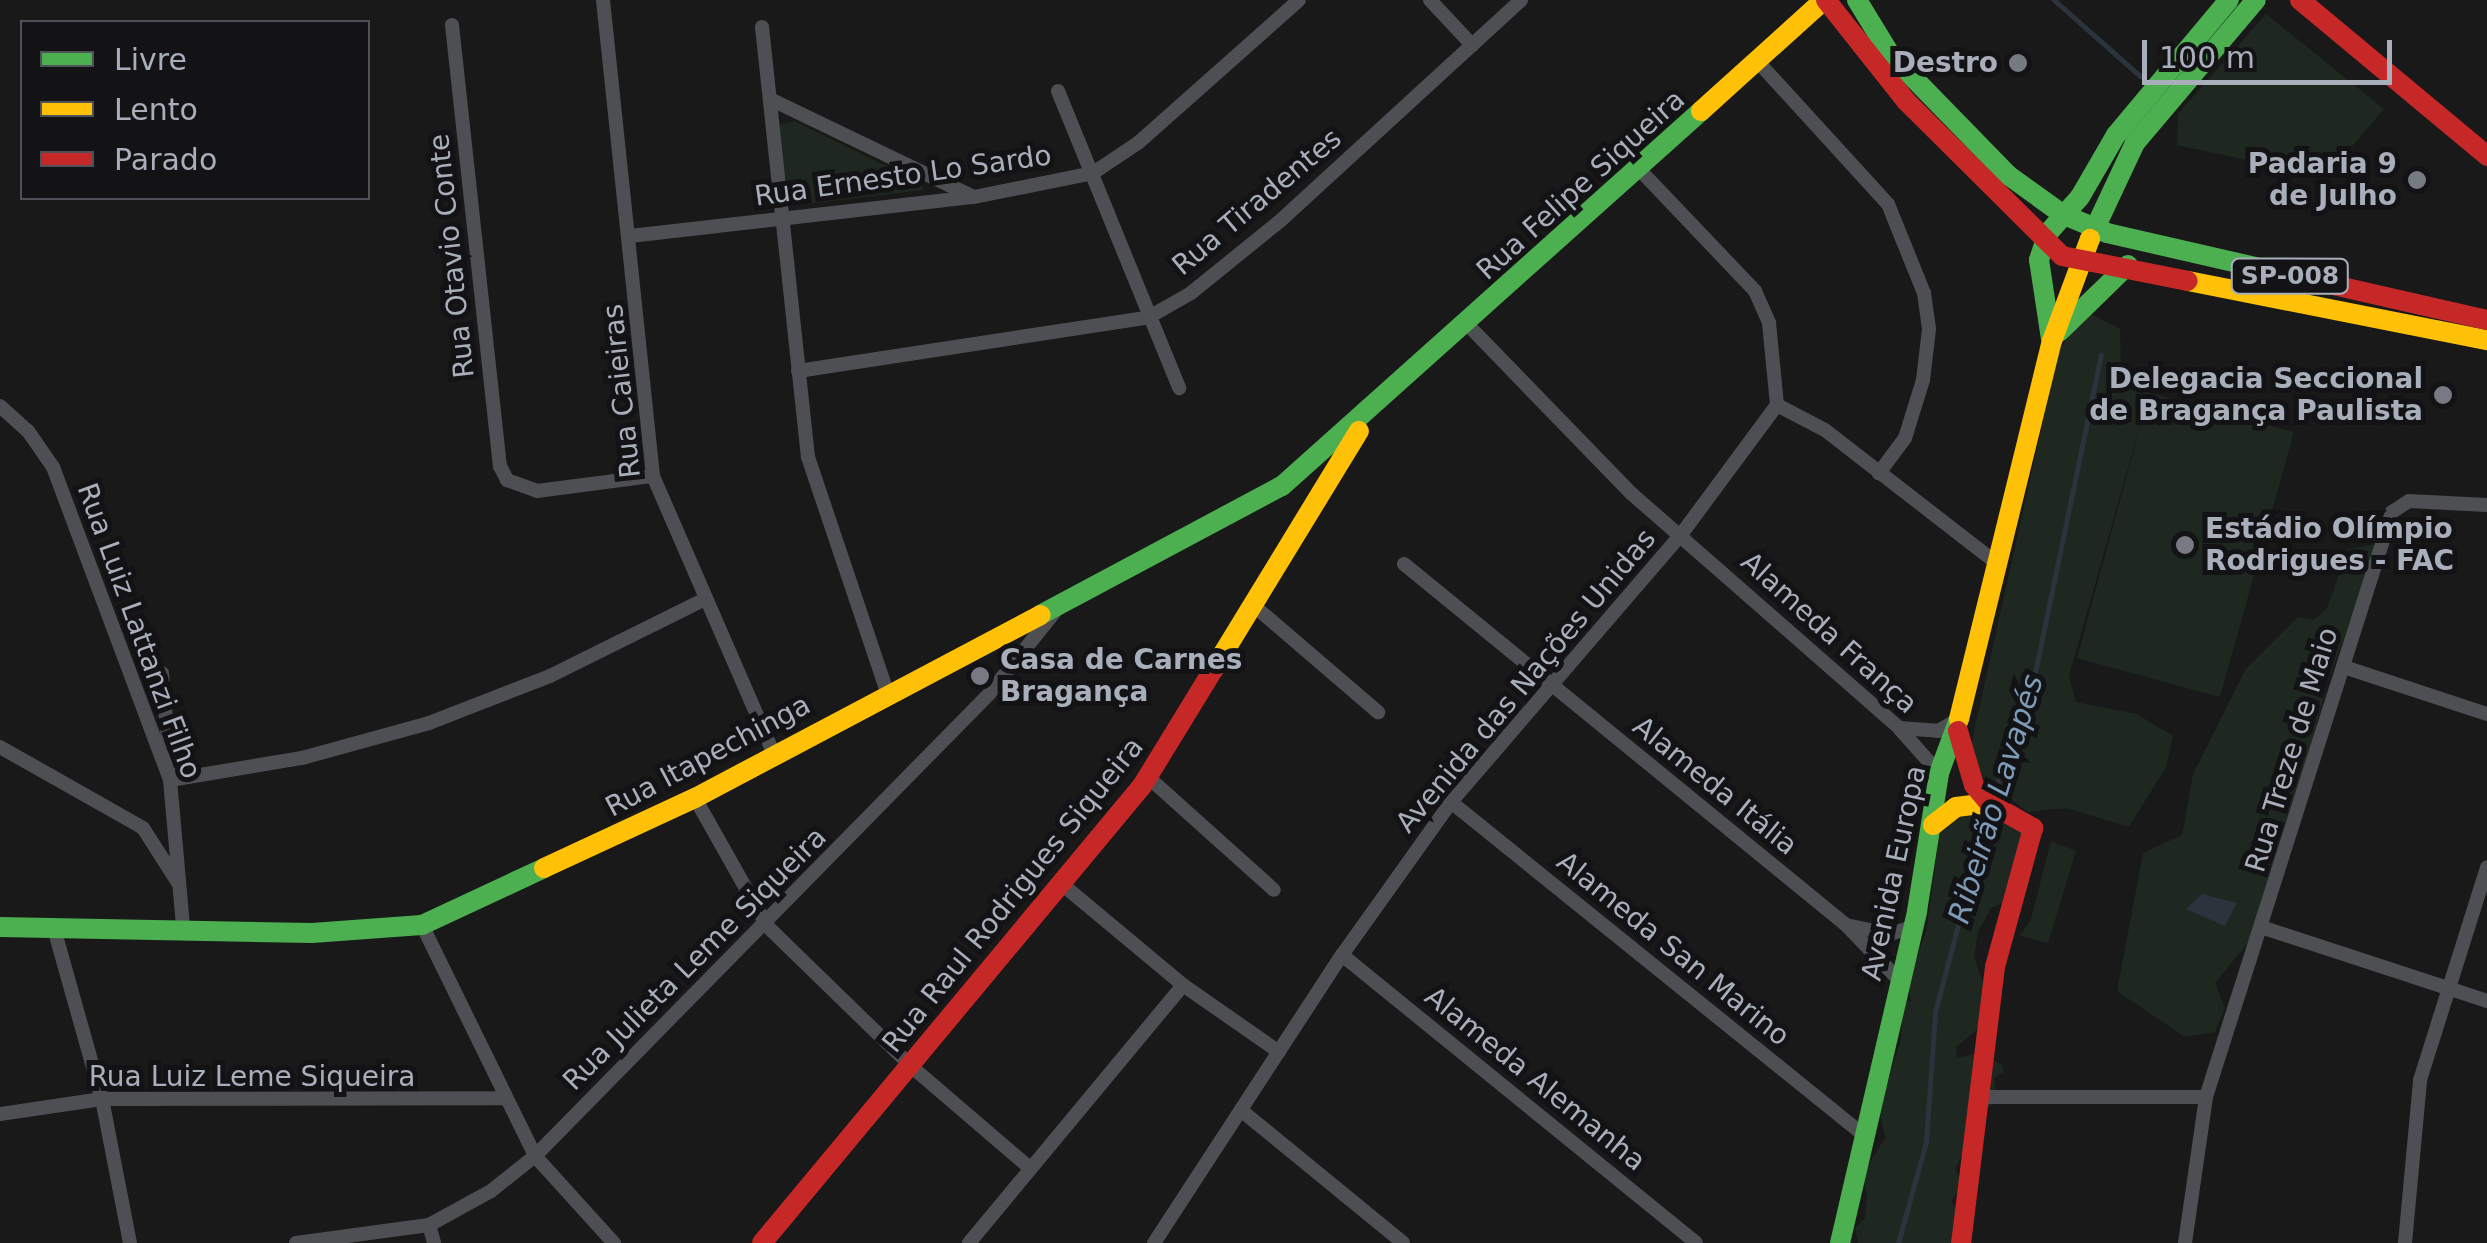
<!DOCTYPE html>
<meta charset="utf-8">
<style>
body{margin:0}
#map{position:relative;width:2487px;height:1243px;overflow:hidden;background:#191919;font-family:"DejaVu Sans",sans-serif}
div>[style]{position:absolute}
.green>*{inset:0;background:#1e2720}
.water>*{inset:0;background:#2b343c}
.stream>*{height:5px;margin:-2.5px;padding:0 2.5px;transform-origin:2.5px;border-radius:2.5px;background:#2b343c}
.street>*{height:14px;margin:-7px;padding:0 7px;transform-origin:7px;border-radius:7px;background:#4d4f52}
.fast>*{height:20px;margin:-10px;padding:0 10px;transform-origin:10px;border-radius:10px;background:#4caf50}
.slow>*{height:20px;margin:-10px;padding:0 10px;transform-origin:10px;border-radius:10px;background:#ffc107}
.jam>*{height:20px;margin:-10px;padding:0 10px;transform-origin:10px;border-radius:10px;background:#c62828}
.dots>*{width:28px;height:28px;translate:-50% -50%;box-sizing:border-box;border:5px solid #131316;border-radius:50%}
span{translate:-50% -50%;white-space:nowrap;text-align:center;line-height:1.15;-webkit-text-stroke:10px #131316;paint-order:stroke}
.shield-label span{padding:2px 8px;background:#131316;border:2px solid;border-radius:8px;-webkit-text-stroke-width:0}
.shield-label{font-size:25px;color:#a9aebb;font-weight:700}
.poi-label{font-size:28px;color:#a9aebb;font-weight:700}
.right{translate:-100% -50%;text-align:right}
.left{translate:0 -50%;text-align:left}
.street-label{font-size:28px;color:#a9aebb}
.water-label{font-size:30px;color:#7e9bb8;font-style:italic}
.legend{position:absolute;left:20px;top:20px;width:350px;height:180px;box-sizing:border-box;background:#131316;border:2px solid #4f5158;margin:0;padding:12px 18px;list-style:none;font-size:30px;color:#a9aebb}
.legend li{display:flex;align-items:center;gap:20px;height:50px}
.legend b{width:50px;border:2px solid #4f5158}
.scale{position:absolute;left:2142px;top:40px;width:250px;height:45px;box-sizing:border-box;border:5px solid #a9aebb;border-top:0;padding-left:12px;font-size:30px;line-height:35px;white-space:nowrap;color:#a9aebb;-webkit-text-stroke:8px #131316;paint-order:stroke}
</style>
<div id="map">
<div class="green">
<i style="clip-path:polygon(2266px 14px,2384px 109px,2326px 177px,2177px 145px,2178px 114px)"></i>
<i style="clip-path:polygon(795px 121px,922px 184px,923px 190px,791px 206px,776px 126px)"></i>
<i style="clip-path:polygon(2089px 313px,2120px 329px,2121px 365px,2152px 384px,2150px 393px,2294px 432px,2220px 697px,2077px 658px,2149px 394px,2069px 676px,2076px 702px,2137px 714px,2173px 736px,2166px 767px,2129px 827px,2066px 808px,2028px 812px,1972px 769px,1969px 754px,2059px 349px)"></i>
<i style="clip-path:polygon(2378px 544px,2328px 682px,2266px 910px,2258px 931px,2215px 983px,2225px 1008px,2215px 1032px,2185px 1037px,2117px 991px,2143px 853px,2182px 835px,2193px 774px,2245px 670px,2298px 617px,2314px 620px,2327px 608px,2348px 549px)"></i>
<i style="clip-path:polygon(1969px 795px,2022px 830px,2003px 903px,1991px 908px,1978px 932px,1974px 957px,1988px 997px,1979px 1028px,1956px 1047px,1957px 1058px,1977px 1053px,2001px 1064px,2004px 1072px,1994px 1078px,1997px 1100px,1985px 1110px,1955px 1169px,1963px 1184px,1951px 1201px,1960px 1215px,1953px 1243px,1858px 1243px,1855px 1228px,1865px 1218px,1867px 1195px,1862px 1175px,1885px 1138px,1879px 1108px,1901px 1040px,1903px 1001px,1911px 1002px,1908px 982px,1926px 932px,1942px 817px,1955px 798px)"></i>
<i style="clip-path:polygon(2051px 841px,2076px 851px,2048px 943px,2020px 936px,2031px 919px)"></i>
</div>
<div class="water">
<i style="clip-path:polygon(2202px 894px,2237px 903px,2225px 926px,2186px 909px)"></i>
</div>
<div class="stream">
<i style="left:2054px;top:0;width:115px;rotate:41.5deg"></i>
<i style="left:1993px;top:797px;width:136px;rotate:-71.6deg"></i>
<i style="left:2036px;top:668px;width:320px;rotate:-78.3deg"></i>
<i style="left:1898px;top:1243px;width:105px;rotate:-74.5deg"></i>
<i style="left:1926px;top:1142px;width:130px;rotate:-86deg"></i>
<i style="left:1935px;top:1012px;width:212px;rotate:-75.2deg"></i>
</div>
<div class="street">
<i style="left:603px;top:0;width:479px;rotate:84deg"></i>
<i style="left:653px;top:476px;width:303px;rotate:66.5deg"></i>
<i style="left:1430px;top:0;width:62px;rotate:47deg"></i>
<i style="left:452px;top:25px;width:444px;rotate:83.8deg"></i>
<i style="left:500px;top:466px;width:16px;rotate:63deg"></i>
<i style="left:507px;top:480px;width:32px;rotate:20deg"></i>
<i style="left:537px;top:491px;width:117px;rotate:-7.4deg"></i>
<i style="left:762px;top:27px;width:432px;rotate:83.9deg"></i>
<i style="left:808px;top:457px;width:248px;rotate:71.4deg"></i>
<i style="left:1760px;top:64px;width:190px;rotate:47.6deg"></i>
<i style="left:1888px;top:204px;width:96px;rotate:68deg"></i>
<i style="left:1924px;top:293px;width:36px;rotate:82deg"></i>
<i style="left:1929px;top:329px;width:51px;rotate:96.7deg"></i>
<i style="left:1923px;top:380px;width:61px;rotate:107.2deg"></i>
<i style="left:1905px;top:438px;width:44px;rotate:126.6deg"></i>
<i style="left:1058px;top:91px;width:321px;rotate:67.8deg"></i>
<i style="left:770px;top:99px;width:224px;rotate:25.7deg"></i>
<i style="left:1638px;top:168px;width:170px;rotate:46.4deg"></i>
<i style="left:1755px;top:291px;width:35px;rotate:66deg"></i>
<i style="left:1769px;top:323px;width:82px;rotate:84.4deg"></i>
<i style="left:630px;top:236px;width:346px;rotate:-6.5deg"></i>
<i style="left:974px;top:197px;width:121px;rotate:-11.4deg"></i>
<i style="left:1093px;top:173px;width:54px;rotate:-33.7deg"></i>
<i style="left:1138px;top:143px;width:215px;rotate:-41.6deg"></i>
<i style="left:1467px;top:324px;width:237px;rotate:45.9deg"></i>
<i style="left:1632px;top:494px;width:355px;rotate:41.2deg"></i>
<i style="left:1899px;top:728px;width:60px;rotate:48.4deg"></i>
<i style="left:798px;top:371px;width:355px;rotate:-8.7deg"></i>
<i style="left:1149px;top:317px;width:48px;rotate:-29.7deg"></i>
<i style="left:1191px;top:293px;width:114px;rotate:-39deg"></i>
<i style="left:1280px;top:221px;width:327px;rotate:-42.5deg"></i>
<i style="left:1777px;top:405px;width:54px;rotate:27.5deg"></i>
<i style="left:1825px;top:430px;width:219px;rotate:37.8deg"></i>
<i style="left:0;top:406px;width:38px;rotate:42deg"></i>
<i style="left:28px;top:431px;width:44px;rotate:55.2deg"></i>
<i style="left:53px;top:467px;width:334px;rotate:69.5deg"></i>
<i style="left:170px;top:780px;width:147px;rotate:84.9deg"></i>
<i style="left:1404px;top:564px;width:569px;rotate:39.23deg"></i>
<i style="left:1845px;top:924px;width:79px;rotate:46deg"></i>
<i style="left:1253px;top:605px;width:165px;rotate:40.6deg"></i>
<i style="left:2344px;top:667px;width:151px;rotate:18.2deg"></i>
<i style="left:162px;top:673px;width:103px;rotate:85deg"></i>
<i style="left:1899px;top:728px;width:39px;rotate:4deg"></i>
<i style="left:1938px;top:731px;width:24px;rotate:-30deg"></i>
<i style="left:0;top:747px;width:164px;rotate:29.5deg"></i>
<i style="left:143px;top:828px;width:67px;rotate:57.3deg"></i>
<i style="left:1148px;top:777px;width:169px;rotate:41.9deg"></i>
<i style="left:170px;top:780px;width:134px;rotate:-9.5deg"></i>
<i style="left:302px;top:758px;width:132px;rotate:-15.4deg"></i>
<i style="left:429px;top:723px;width:130px;rotate:-21.2deg"></i>
<i style="left:550px;top:676px;width:171px;rotate:-26.4deg"></i>
<i style="left:695px;top:798px;width:147px;rotate:60.6deg"></i>
<i style="left:767px;top:926px;width:202px;rotate:44.2deg"></i>
<i style="left:912px;top:1067px;width:155px;rotate:40.6deg"></i>
<i style="left:1451px;top:802px;width:532px;rotate:38.9deg"></i>
<i style="left:1063px;top:885px;width:156px;rotate:39.8deg"></i>
<i style="left:1183px;top:985px;width:117px;rotate:34.9deg"></i>
<i style="left:53px;top:925px;width:181px;rotate:74.3deg"></i>
<i style="left:102px;top:1099px;width:147px;rotate:79deg"></i>
<i style="left:422px;top:925px;width:257px;rotate:63.9deg"></i>
<i style="left:535px;top:1156px;width:118px;rotate:47.8deg"></i>
<i style="left:1851px;top:926px;width:40px;rotate:12deg"></i>
<i style="left:1890px;top:934px;width:24px;rotate:-17deg"></i>
<i style="left:2264px;top:928px;width:235px;rotate:18.1deg"></i>
<i style="left:1342px;top:955px;width:456px;rotate:39.1deg"></i>
<i style="left:1982px;top:1097px;width:224px"></i>
<i style="left:1242px;top:1111px;width:208px;rotate:39.3deg"></i>
<i style="left:0;top:1114px;width:103px;rotate:-8.4deg"></i>
<i style="left:102px;top:1099px;width:403px;rotate:-0.1deg"></i>
<i style="left:429px;top:1225px;width:19px;rotate:74deg"></i>
<i style="left:296px;top:1243px;width:134px;rotate:-7.7deg"></i>
<i style="left:429px;top:1225px;width:71px;rotate:-28.7deg"></i>
<i style="left:491px;top:1191px;width:56px;rotate:-38.5deg"></i>
<i style="left:535px;top:1156px;width:648px;rotate:-45.5deg"></i>
<i style="left:989px;top:694px;width:110px;rotate:-51.3deg"></i>
<i style="left:969px;top:1243px;width:335px;rotate:-50.3deg"></i>
<i style="left:1154px;top:1243px;width:344px;rotate:-56.9deg"></i>
<i style="left:1342px;top:955px;width:188px;rotate:-54.5deg"></i>
<i style="left:1451px;top:802px;width:351px;rotate:-49.3deg"></i>
<i style="left:1680px;top:536px;width:163px;rotate:-53.5deg"></i>
<i style="left:2185px;top:1243px;width:148px;rotate:-81.8deg"></i>
<i style="left:2206px;top:1097px;width:614px;rotate:-72.36deg"></i>
<i style="left:2392px;top:512px;width:20px;rotate:-33deg"></i>
<i style="left:2409px;top:501px;width:78px;rotate:2.9deg"></i>
<i style="left:2405px;top:1243px;width:164px;rotate:-84.7deg"></i>
<i style="left:2420px;top:1080px;width:223px;rotate:-72.5deg"></i>
</div>
<div class="fast">
<i style="left:1857px;top:0;width:63px;rotate:58.6deg"></i>
<i style="left:1890px;top:54px;width:169px;rotate:45.7deg"></i>
<i style="left:2008px;top:175px;width:67px;rotate:35.8deg"></i>
<i style="left:2062px;top:214px;width:49px;rotate:22.9deg"></i>
<i style="left:2107px;top:233px;width:228px;rotate:12.9deg"></i>
<i style="left:2090px;top:239px;width:106px;rotate:-64.9deg"></i>
<i style="left:2135px;top:143px;width:187px;rotate:-49.8deg"></i>
<i style="left:2059px;top:332px;width:96px;rotate:-44.2deg"></i>
<i style="left:2051px;top:339px;width:80px;rotate:-98.6deg"></i>
<i style="left:2039px;top:260px;width:28px;rotate:-72deg"></i>
<i style="left:2048px;top:233px;width:48px;rotate:-48.4deg"></i>
<i style="left:2080px;top:197px;width:72px;rotate:-59.9deg"></i>
<i style="left:2116px;top:135px;width:176px;rotate:-50.1deg"></i>
<i style="left:1040px;top:615px;width:274px;rotate:-28.1deg"></i>
<i style="left:1282px;top:486px;width:562px;rotate:-41.83deg"></i>
<i style="left:0;top:927px;width:312px;rotate:1.1deg"></i>
<i style="left:312px;top:933px;width:110px;rotate:-4.2deg"></i>
<i style="left:422px;top:925px;width:135px;rotate:-25deg"></i>
<i style="left:1840px;top:1243px;width:341px;rotate:-76.9deg"></i>
<i style="left:1917px;top:911px;width:140px;rotate:-80.9deg"></i>
<i style="left:1939px;top:773px;width:58px;rotate:-69.7deg"></i>
</div>
<div class="slow">
<i style="left:1701px;top:111px;width:166px;rotate:-42.1deg"></i>
<i style="left:2188px;top:281px;width:305px;rotate:11.2deg"></i>
<i style="left:1213px;top:670px;width:280px;rotate:-58.6deg"></i>
<i style="left:1959px;top:719px;width:389px;rotate:-76.2deg"></i>
<i style="left:2052px;top:341px;width:109px;rotate:-69.6deg"></i>
<i style="left:1933px;top:825px;width:29px;rotate:-38deg"></i>
<i style="left:1956px;top:807px;width:33px;rotate:-7deg"></i>
<i style="left:544px;top:868px;width:166px;rotate:-24.9deg"></i>
<i style="left:695px;top:798px;width:391px;rotate:-27.9deg"></i>
</div>
<div class="jam">
<i style="left:1826px;top:0;width:129px;rotate:51.6deg"></i>
<i style="left:1906px;top:101px;width:220px;rotate:44.8deg"></i>
<i style="left:2062px;top:256px;width:128px;rotate:11.2deg"></i>
<i style="left:2300px;top:0;width:244px;rotate:39.8deg"></i>
<i style="left:2329px;top:284px;width:162px;rotate:12.8deg"></i>
<i style="left:1958px;top:731px;width:56px;rotate:73.5deg"></i>
<i style="left:1974px;top:785px;width:23px;rotate:50deg"></i>
<i style="left:1989px;top:803px;width:51px;rotate:29.6deg"></i>
<i style="left:2033px;top:828px;width:144px;rotate:105.3deg"></i>
<i style="left:1995px;top:967px;width:278px;rotate:97deg"></i>
<i style="left:762px;top:1243px;width:594px;rotate:-50.26deg"></i>
<i style="left:1142px;top:786px;width:136px;rotate:-58.5deg"></i>
</div>
<div class="dots">
<i style="left:2018px;top:63px;background:#777a82"></i>
<i style="left:2417px;top:180px;background:#777a82"></i>
<i style="left:2443px;top:395px;background:#777a82"></i>
<i style="left:2185px;top:545px;background:#777a82"></i>
<i style="left:980px;top:676px;background:#777a82"></i>
</div>
<div class="shield-label">
<span style="left:2290px;top:276px">SP-008</span>
</div>
<div class="poi-label">
<span class="right" style="left:1998px;top:63px">Destro</span>
<span class="right" style="left:2397px;top:180px">Padaria 9<br>de Julho</span>
<span class="right" style="left:2423px;top:395px">Delegacia Seccional<br>de Bragança Paulista</span>
<span class="left" style="left:2205px;top:545px">Estádio Olímpio<br>Rodrigues - FAC</span>
<span class="left" style="left:1000px;top:676px">Casa de Carnes<br>Bragança</span>
</div>
<div class="street-label">
<span style="left:903px;top:176px;rotate:-8deg">Rua Ernesto Lo Sardo</span>
<span style="left:1581px;top:185px;rotate:-42deg">Rua Felipe Siqueira</span>
<span style="left:1257px;top:202px;rotate:-40deg">Rua Tiradentes</span>
<span style="left:452px;top:256px;rotate:-96deg">Rua Otavio Conte</span>
<span style="left:622px;top:391px;rotate:-96deg">Rua Caieiras</span>
<span style="left:139px;top:631px;rotate:70deg">Rua Luiz Lattanzi Filho</span>
<span style="left:1829px;top:633px;rotate:42deg">Alameda França</span>
<span style="left:1526px;top:681px;rotate:-50deg">Avenida das Nações Unidas</span>
<span style="left:2292px;top:750px;rotate:-73deg">Rua Treze de Maio</span>
<span style="left:708px;top:756px;rotate:-28deg">Rua Itapechinga</span>
<span style="left:1715px;top:786px;rotate:39deg">Alameda Itália</span>
<span style="left:1894px;top:873px;rotate:-78deg">Avenida Europa</span>
<span style="left:1013px;top:895px;rotate:-51deg">Rua Raul Rodrigues Siqueira</span>
<span style="left:1673px;top:949px;rotate:39deg">Alameda San Marino</span>
<span style="left:695px;top:959px;rotate:-45deg">Rua Julieta Leme Siqueira</span>
<span style="left:252px;top:1077px">Rua Luiz Leme Siqueira</span>
<span style="left:1535px;top:1079px;rotate:39deg">Alameda Alemanha</span>
</div>
<div class="water-label">
<span style="left:1996px;top:799px;rotate:-73deg">Ribeirão Lavapés</span>
</div>
<ul class="legend">
<li><b style="height:12px;background:#4caf50"></b>Livre</li>
<li><b style="height:12px;background:#ffc107"></b>Lento</li>
<li><b style="height:12px;background:#c62828"></b>Parado</li>
</ul>
<div class="scale">100 m</div>
</div>
